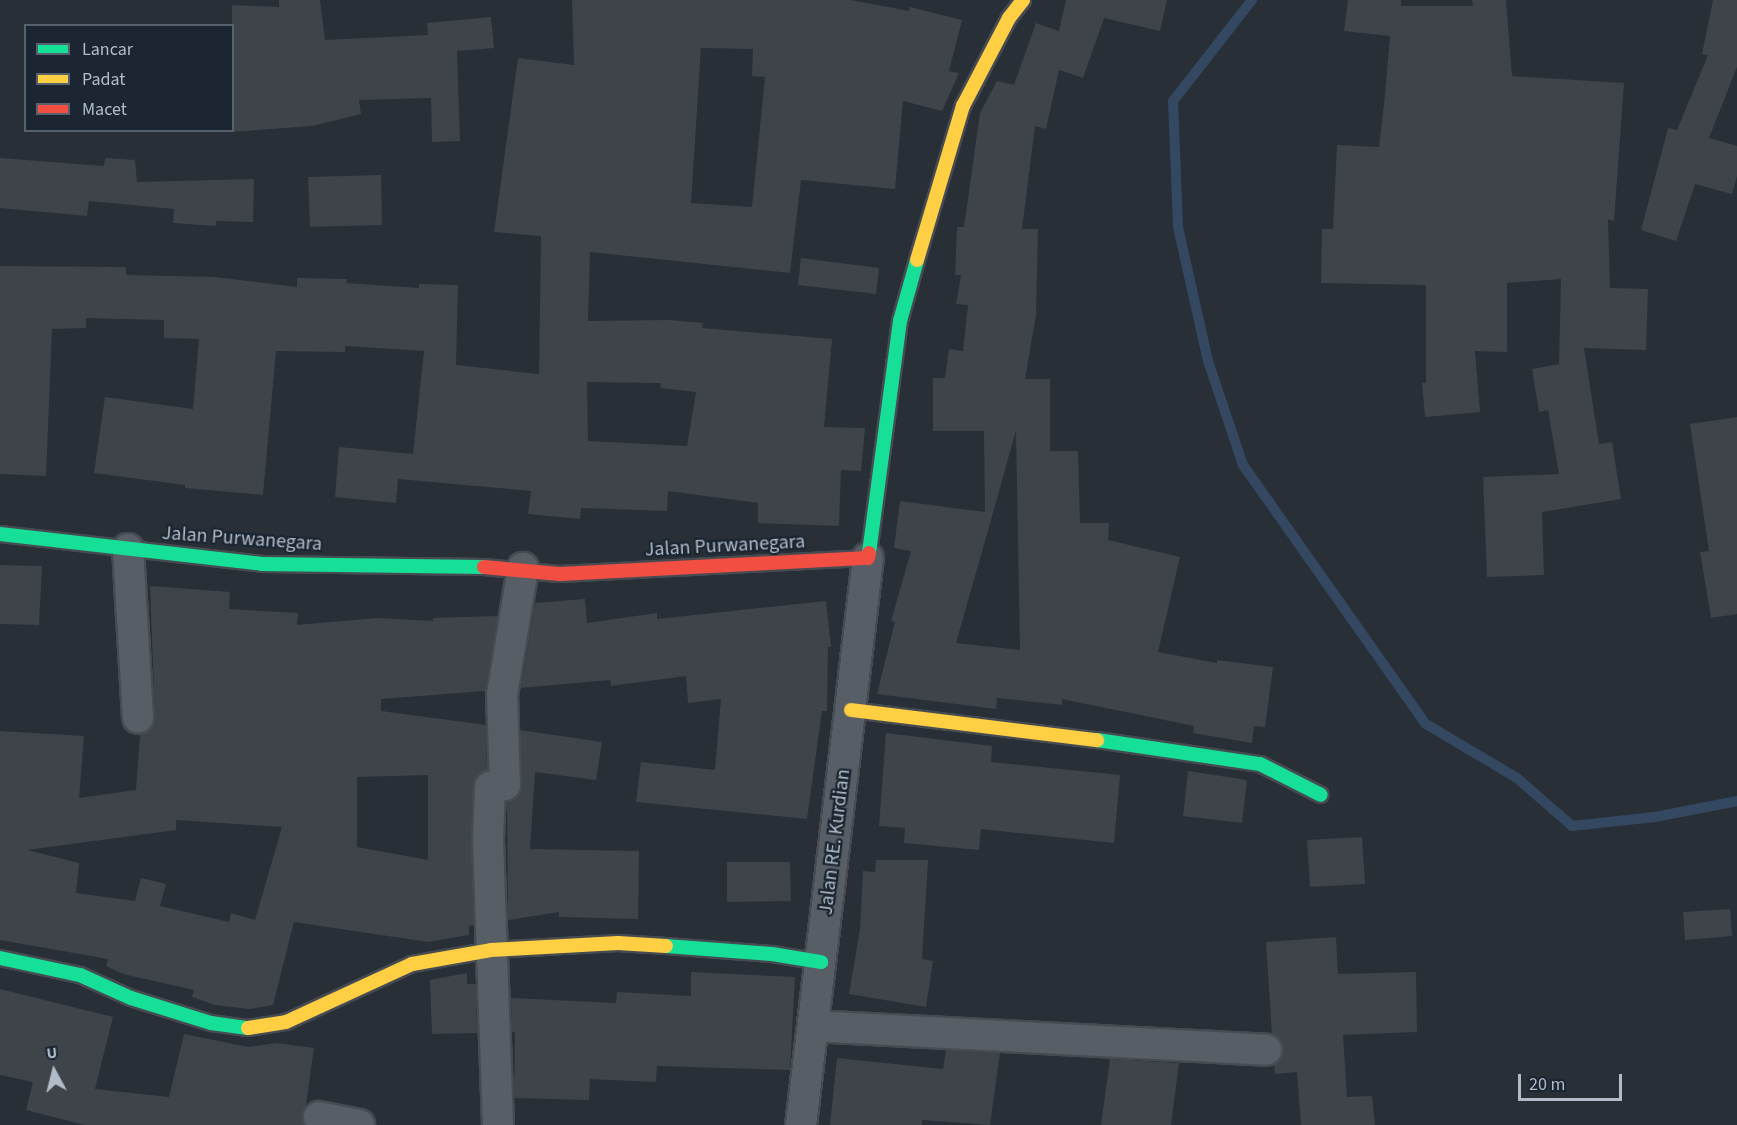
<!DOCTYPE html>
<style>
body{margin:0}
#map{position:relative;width:1737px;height:1125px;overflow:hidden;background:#282f37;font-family:"Source Sans 3",sans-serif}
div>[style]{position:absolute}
.stream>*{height:10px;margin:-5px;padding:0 5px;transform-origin:5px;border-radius:5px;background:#344961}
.building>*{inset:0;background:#3e444a}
.roads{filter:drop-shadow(2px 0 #464b52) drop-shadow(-2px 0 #464b52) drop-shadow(0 2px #464b52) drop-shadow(0 -2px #464b52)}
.street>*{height:30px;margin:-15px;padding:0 15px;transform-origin:15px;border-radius:15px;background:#585e65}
.fast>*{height:14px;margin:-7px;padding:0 7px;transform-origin:7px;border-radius:7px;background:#16e098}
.slow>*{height:14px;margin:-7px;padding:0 7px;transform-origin:7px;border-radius:7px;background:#ffcf43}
.jam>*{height:14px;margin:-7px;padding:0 7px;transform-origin:7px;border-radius:7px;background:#f24e42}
span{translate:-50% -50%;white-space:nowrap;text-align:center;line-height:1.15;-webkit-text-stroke:4.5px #1b2632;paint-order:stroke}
.street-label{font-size:20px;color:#b2bcc9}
.legend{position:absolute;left:24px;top:24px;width:210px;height:108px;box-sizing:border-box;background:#1b2632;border:2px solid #57626e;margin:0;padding:8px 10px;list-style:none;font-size:18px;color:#b2bcc9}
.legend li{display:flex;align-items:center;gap:12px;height:30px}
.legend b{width:30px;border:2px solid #57626e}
.north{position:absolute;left:24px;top:1041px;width:60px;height:60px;-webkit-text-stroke:4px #1b2632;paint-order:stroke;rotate:353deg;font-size:16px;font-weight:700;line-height:24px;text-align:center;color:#b2bcc9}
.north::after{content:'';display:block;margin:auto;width:21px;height:27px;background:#b2bcc9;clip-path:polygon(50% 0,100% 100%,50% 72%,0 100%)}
.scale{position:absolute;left:1518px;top:1074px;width:104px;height:27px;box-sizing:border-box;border:3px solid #b2bcc9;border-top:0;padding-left:8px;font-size:18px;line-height:21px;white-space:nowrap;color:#b2bcc9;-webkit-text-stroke:4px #1b2632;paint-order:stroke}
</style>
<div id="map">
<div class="stream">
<i style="left:1252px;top:0;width:128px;rotate:128deg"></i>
<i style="left:1173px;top:101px;width:126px;rotate:87.7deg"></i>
<i style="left:1178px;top:227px;width:137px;rotate:77.4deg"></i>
<i style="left:1208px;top:361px;width:110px;rotate:71.4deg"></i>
<i style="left:1243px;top:465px;width:317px;rotate:54.8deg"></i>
<i style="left:1426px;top:724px;width:106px;rotate:30.7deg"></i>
<i style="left:1517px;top:778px;width:73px;rotate:41.1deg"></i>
<i style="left:1572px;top:826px;width:83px;rotate:-6.2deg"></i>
<i style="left:1655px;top:817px;width:84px;rotate:-11deg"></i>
</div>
<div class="building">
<i style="clip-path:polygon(279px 0,320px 0,325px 40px,428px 35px,427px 23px,491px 17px,494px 48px,457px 51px,460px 141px,432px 142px,431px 98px,359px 100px,361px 114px,312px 126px,232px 132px,232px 5px,279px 7px)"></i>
<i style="clip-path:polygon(evenodd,572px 0,851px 0,909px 11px,910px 7px,962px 20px,949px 71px,959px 73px,942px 111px,903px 101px,895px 189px,801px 180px,790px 273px,590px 252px,588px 321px,669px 320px,703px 323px,702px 328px,832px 339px,824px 427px,865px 428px,861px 471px,841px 470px,839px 526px,758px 523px,758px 503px,668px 491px,667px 511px,581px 508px,580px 519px,528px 514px,531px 491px,398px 479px,396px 503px,335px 497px,339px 447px,413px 454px,424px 351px,345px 346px,345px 352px,276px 351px,263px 495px,185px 488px,185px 485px,94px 473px,105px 397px,193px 409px,199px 339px,164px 338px,164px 320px,86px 318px,86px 328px,52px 329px,46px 476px,0 474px,0 266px,126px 267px,126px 275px,215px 277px,297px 287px,297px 278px,347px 279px,346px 283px,419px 288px,419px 284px,458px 285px,456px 365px,539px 374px,541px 236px,494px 232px,518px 58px,574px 65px,572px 0,701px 48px,753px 49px,752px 76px,765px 77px,752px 207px,691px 203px,701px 48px,572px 0,587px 382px,661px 383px,660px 388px,696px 392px,687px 446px,588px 441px,587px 382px)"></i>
<i style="clip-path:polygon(evenodd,1066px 0,1167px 0,1160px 31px,1104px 18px,1083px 78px,1059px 70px,1046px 129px,1035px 126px,1022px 229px,1038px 229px,1036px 315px,1025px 379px,1050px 379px,1050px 451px,1078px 451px,1080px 523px,1109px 523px,1108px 540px,1180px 557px,1158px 652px,1217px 663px,1217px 660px,1273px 667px,1265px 727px,1254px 726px,1252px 743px,1193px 733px,1194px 726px,1062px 699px,1062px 705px,997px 698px,996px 709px,877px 694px,895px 622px,891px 621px,911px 551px,894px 548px,900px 501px,985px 512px,984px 431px,933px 431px,933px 378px,945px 378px,949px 349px,963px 351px,968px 305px,956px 304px,961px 275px,955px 275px,957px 227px,964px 227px,980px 113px,997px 81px,1014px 85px,1036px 23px,1059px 31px,1066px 0,1016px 430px,1020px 650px,956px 643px,993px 513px,1016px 430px)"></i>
<i style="clip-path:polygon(1348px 0,1401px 0,1401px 6px,1473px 6px,1472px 0,1506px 0,1512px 76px,1624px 83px,1614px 221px,1608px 219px,1610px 288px,1648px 289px,1646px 350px,1584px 348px,1599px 444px,1612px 442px,1621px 499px,1542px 512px,1544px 575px,1487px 577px,1483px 477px,1559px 474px,1548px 410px,1539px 412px,1532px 369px,1559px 364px,1561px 279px,1507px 283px,1507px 352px,1475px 351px,1480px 412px,1425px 417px,1422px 383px,1426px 383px,1426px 285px,1321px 283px,1322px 229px,1333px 229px,1337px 145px,1379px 147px,1384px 104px,1390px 36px,1344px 31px)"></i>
<i style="clip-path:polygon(1713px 0,1737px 0,1737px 67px,1709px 138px,1737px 146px,1737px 176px,1732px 194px,1695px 184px,1676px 241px,1641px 230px,1668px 128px,1677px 130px,1708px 55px,1702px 54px)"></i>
<i style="clip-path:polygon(0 158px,104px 166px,105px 158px,135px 160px,137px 182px,254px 179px,253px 222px,216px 221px,216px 226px,173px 223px,174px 209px,89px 201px,87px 216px,0 208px)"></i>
<i style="clip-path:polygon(381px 175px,382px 225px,310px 227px,308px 177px)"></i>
<i style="clip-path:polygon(801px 258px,879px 268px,876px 294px,798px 285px)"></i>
<i style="clip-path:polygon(1737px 417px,1737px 614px,1711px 618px,1700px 552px,1709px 551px,1690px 424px)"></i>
<i style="clip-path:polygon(0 565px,42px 566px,39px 625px,0 624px)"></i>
<i style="clip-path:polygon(evenodd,150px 586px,230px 592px,229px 609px,298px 613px,297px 625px,376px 618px,433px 621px,433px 618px,498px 616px,485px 691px,381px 699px,381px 711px,486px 725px,487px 770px,476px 777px,473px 786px,474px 925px,469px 926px,469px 935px,428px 942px,294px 922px,273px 1005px,250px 1009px,215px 1005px,192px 997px,194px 990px,123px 974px,106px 966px,108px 959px,0 940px,0 731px,84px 736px,79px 798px,136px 790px,140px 735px,153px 726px,155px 717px,150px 586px,428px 775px,428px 860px,357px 847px,357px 777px,428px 775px,150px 586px,176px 820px,282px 827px,255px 920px,231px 913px,229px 922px,160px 906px,166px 884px,141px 878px,135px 901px,76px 893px,79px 863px,27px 850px,176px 830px,176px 820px)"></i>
<i style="clip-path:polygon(585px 599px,587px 623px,657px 613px,657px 619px,826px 601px,831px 647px,828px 647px,827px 711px,822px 711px,807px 819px,636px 802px,641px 762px,715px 770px,721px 699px,688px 703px,686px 676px,611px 686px,610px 680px,521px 688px,535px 603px)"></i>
<i style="clip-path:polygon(520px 730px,602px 742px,596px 780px,535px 772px,530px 849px,639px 851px,638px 919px,559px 917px,559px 912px,508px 920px,507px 802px,520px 794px,522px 785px)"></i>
<i style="clip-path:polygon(886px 733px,992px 746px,991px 762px,1120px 775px,1114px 843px,981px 829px,979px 850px,904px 843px,905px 828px,879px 826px)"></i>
<i style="clip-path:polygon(1188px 771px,1247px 780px,1242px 823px,1183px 816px)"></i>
<i style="clip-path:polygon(1362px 837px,1365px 884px,1310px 887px,1307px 840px)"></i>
<i style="clip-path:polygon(876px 860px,928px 860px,922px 959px,933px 961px,926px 1007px,849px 994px,860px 929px,863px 871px,875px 872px)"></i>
<i style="clip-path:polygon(727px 862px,790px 862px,791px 901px,727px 902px)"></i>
<i style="clip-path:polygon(1730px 909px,1732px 936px,1685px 940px,1683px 912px)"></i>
<i style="clip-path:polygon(1336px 937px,1338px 974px,1416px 972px,1417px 1032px,1343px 1035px,1347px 1097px,1372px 1096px,1375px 1125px,1301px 1125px,1297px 1072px,1275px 1074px,1274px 1065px,1283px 1050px,1281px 1042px,1272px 1034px,1266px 942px)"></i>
<i style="clip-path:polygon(691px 972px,795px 977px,790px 1070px,657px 1066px,656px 1082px,590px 1079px,589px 1100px,514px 1098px,515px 1032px,512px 1032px,511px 998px,616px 1003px,617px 992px,691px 996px)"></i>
<i style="clip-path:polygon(467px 973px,467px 984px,476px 984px,477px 1033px,432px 1034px,430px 980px)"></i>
<i style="clip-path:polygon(0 989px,113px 1017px,95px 1089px,169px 1097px,184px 1034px,248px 1047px,276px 1043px,314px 1048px,303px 1125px,85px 1125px,26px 1110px,33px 1082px,0 1075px)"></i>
<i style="clip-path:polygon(946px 1050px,1000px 1053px,990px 1125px,922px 1120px,922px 1125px,830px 1125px,837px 1058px,943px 1069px)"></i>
<i style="clip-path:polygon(1110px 1059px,1179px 1063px,1171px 1125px,1101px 1125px)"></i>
</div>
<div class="roads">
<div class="street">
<i style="left:128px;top:549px;width:169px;rotate:86.6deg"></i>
<i style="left:505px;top:785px;width:90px;rotate:-91.9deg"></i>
<i style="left:502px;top:695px;width:129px;rotate:-80.6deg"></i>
<i style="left:490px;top:787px;width:53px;rotate:92.2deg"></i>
<i style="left:488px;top:840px;width:285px;rotate:88deg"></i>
<i style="left:813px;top:1026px;width:454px;rotate:3deg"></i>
<i style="left:319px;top:1117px;width:41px;rotate:11.3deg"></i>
<i style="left:801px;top:1125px;width:571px;rotate:-83.26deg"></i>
</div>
<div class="fast">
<i style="left:0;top:534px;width:264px;rotate:6.5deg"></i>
<i style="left:262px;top:564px;width:222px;rotate:0.8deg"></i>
<i style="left:869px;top:553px;width:234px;rotate:-82.4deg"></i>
<i style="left:900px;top:321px;width:63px;rotate:-74.4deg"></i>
<i style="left:1097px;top:740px;width:165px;rotate:8.4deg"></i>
<i style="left:1260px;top:764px;width:68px;rotate:26.9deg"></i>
<i style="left:666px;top:946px;width:106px;rotate:4.3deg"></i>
<i style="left:772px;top:954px;width:50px;rotate:9.3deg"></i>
<i style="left:0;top:958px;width:82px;rotate:12deg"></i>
<i style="left:80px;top:975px;width:56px;rotate:24.3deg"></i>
<i style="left:131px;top:998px;width:84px;rotate:17.4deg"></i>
<i style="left:211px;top:1023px;width:37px;rotate:8deg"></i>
</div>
<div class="slow">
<i style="left:917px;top:260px;width:161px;rotate:-73.4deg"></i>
<i style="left:963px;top:106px;width:99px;rotate:-62.4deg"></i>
<i style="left:1009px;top:18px;width:23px;rotate:-52deg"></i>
<i style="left:851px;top:710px;width:248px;rotate:7deg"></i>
<i style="left:248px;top:1028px;width:38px;rotate:-9deg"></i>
<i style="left:286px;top:1022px;width:139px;rotate:-24.7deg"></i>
<i style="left:412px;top:964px;width:80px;rotate:-10deg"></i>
<i style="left:491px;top:950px;width:127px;rotate:-3.2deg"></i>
<i style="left:618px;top:943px;width:48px;rotate:3.6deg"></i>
</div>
<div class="jam">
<i style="left:484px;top:567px;width:76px;rotate:5.3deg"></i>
<i style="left:560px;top:574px;width:308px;rotate:-3deg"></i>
<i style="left:868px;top:558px;width:5px;rotate:-79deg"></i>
</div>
</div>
<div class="street-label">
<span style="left:242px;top:539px;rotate:4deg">Jalan Purwanegara</span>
<span style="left:725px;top:546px;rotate:-3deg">Jalan Purwanegara</span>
<span style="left:835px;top:842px;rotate:-83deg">Jalan RE. Kurdian</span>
</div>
<ul class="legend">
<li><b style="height:8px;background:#16e098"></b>Lancar</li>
<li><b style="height:8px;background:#ffcf43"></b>Padat</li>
<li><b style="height:8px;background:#f24e42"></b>Macet</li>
</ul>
<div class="north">U</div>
<div class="scale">20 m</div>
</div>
